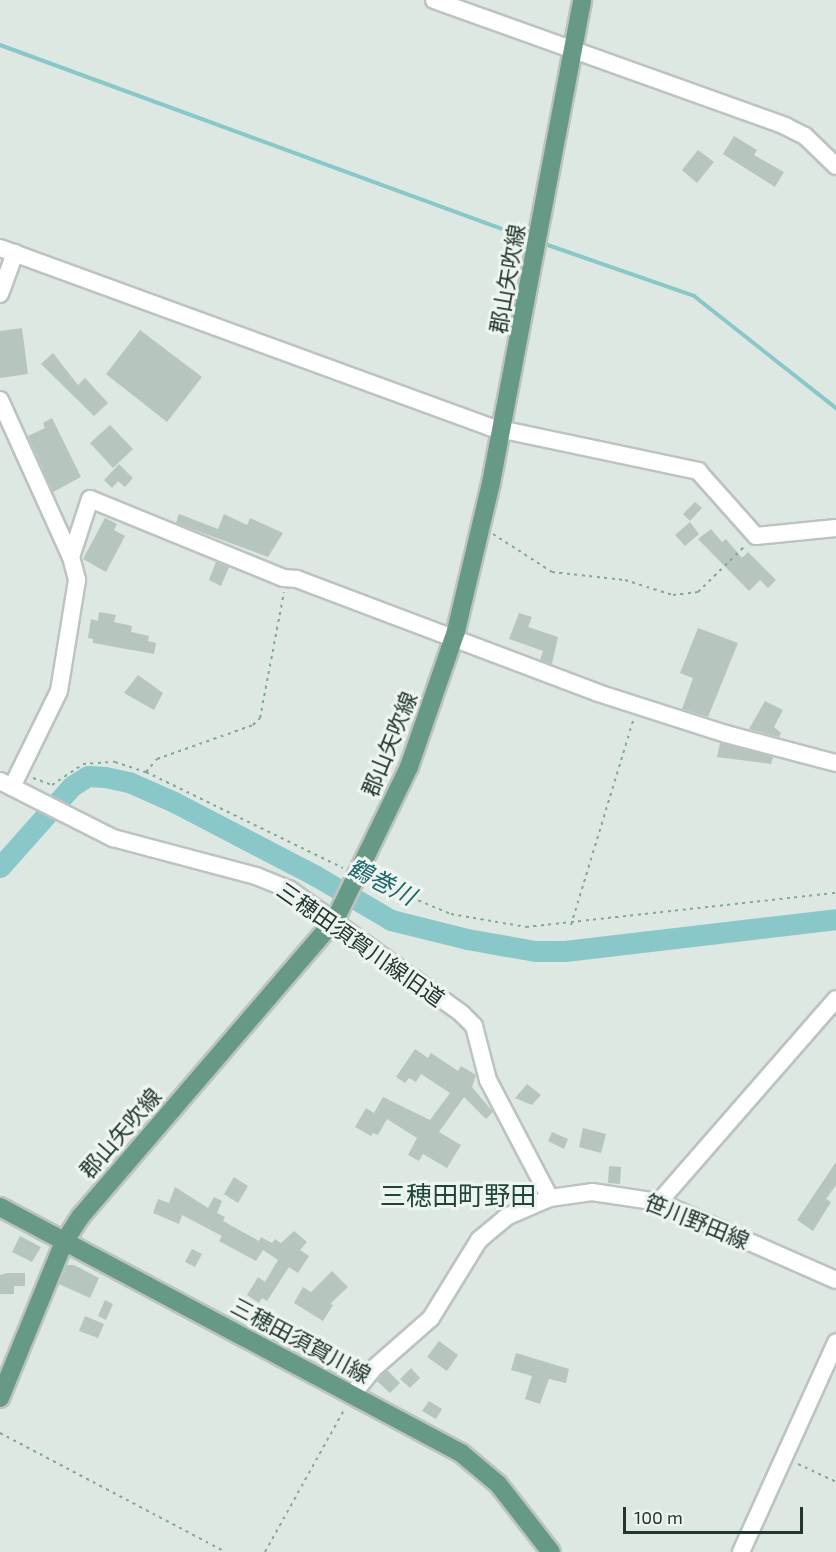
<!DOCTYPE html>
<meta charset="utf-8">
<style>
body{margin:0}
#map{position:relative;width:836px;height:1552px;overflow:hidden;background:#dee8e2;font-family:"Exo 2","Noto Sans JP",sans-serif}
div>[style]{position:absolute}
.stream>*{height:4px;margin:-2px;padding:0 2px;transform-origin:2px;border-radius:2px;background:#89c7c9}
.river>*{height:21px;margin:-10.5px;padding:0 10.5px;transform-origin:10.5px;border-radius:10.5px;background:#89c7c9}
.building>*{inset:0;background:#b6c5be}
.path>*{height:2px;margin-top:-1px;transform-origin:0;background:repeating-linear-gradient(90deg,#81a998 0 3px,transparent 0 7.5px)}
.roads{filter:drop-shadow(2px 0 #bcc3c0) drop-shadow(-2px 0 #bcc3c0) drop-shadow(0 2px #bcc3c0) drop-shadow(0 -2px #bcc3c0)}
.minor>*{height:16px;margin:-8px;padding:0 8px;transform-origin:8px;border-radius:8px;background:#fff}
.major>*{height:18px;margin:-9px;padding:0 9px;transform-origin:9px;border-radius:9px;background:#669a87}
span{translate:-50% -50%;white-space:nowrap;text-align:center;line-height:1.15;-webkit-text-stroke:6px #eef5f1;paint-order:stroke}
.street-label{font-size:22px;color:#21362e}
.water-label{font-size:24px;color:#21686c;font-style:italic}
.quarter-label{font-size:26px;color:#1f4638}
.scale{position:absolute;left:623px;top:1507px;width:180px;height:27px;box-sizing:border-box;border:3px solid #21362e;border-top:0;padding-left:8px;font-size:18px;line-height:21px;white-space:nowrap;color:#21362e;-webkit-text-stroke:4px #eef5f1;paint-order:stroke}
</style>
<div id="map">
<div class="stream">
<i style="left:0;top:45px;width:567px;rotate:20.13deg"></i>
<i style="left:542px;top:243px;width:161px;rotate:19.2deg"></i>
<i style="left:694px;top:296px;width:181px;rotate:38.3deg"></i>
</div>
<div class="river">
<i style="left:0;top:867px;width:108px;rotate:-48.4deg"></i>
<i style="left:72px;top:786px;width:19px;rotate:-32deg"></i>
<i style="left:88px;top:776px;width:17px;rotate:3deg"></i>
<i style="left:105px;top:777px;width:25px;rotate:12deg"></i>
<i style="left:129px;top:782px;width:49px;rotate:24deg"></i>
<i style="left:174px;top:802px;width:160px;rotate:27.5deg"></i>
<i style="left:316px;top:876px;width:87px;rotate:30.4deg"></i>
<i style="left:391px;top:920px;width:78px;rotate:14deg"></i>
<i style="left:467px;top:939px;width:69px;rotate:10deg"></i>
<i style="left:535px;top:951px;width:30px"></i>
<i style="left:565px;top:951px;width:273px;rotate:-6.7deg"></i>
</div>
<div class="building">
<i style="clip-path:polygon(734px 136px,757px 150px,754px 155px,784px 172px,775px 187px,723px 154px)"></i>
<i style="clip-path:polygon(698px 150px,714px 162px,697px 183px,682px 170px)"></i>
<i style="clip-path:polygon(22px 328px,28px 374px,0 378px,0 331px)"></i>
<i style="clip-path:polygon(140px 330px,202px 377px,167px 422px,106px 374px)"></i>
<i style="clip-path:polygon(53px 353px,78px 385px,85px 378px,108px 403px,94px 416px,41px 364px)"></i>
<i style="clip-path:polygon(52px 418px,81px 477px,53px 492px,28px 436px,45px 428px,43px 423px)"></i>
<i style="clip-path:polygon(110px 425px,133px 449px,113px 468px,90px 443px)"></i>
<i style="clip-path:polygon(119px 464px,133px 478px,125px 487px,118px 481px,112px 488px,104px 480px)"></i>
<i style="clip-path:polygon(695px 502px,702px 508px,690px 521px,683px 514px)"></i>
<i style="clip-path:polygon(179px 514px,218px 529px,224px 514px,247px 525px,250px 518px,283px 533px,268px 557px,176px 523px)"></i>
<i style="clip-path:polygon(105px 518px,117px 524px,114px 530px,125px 536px,106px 572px,83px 559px)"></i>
<i style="clip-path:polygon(690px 522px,699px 534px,685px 546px,675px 535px)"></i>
<i style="clip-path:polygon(711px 529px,722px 542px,726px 539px,742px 558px,748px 552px,776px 580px,768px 588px,760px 580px,749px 591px,698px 539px)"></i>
<i style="clip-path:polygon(216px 562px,229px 567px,221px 586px,209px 580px)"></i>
<i style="clip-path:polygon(99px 612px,116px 615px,114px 622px,132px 626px,131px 632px,149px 636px,148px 641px,156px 643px,154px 654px,93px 643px,93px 639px,88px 638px,91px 619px,98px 621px)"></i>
<i style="clip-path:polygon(519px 613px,532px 617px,528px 627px,558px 637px,552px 664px,540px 660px,543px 651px,509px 639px)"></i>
<i style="clip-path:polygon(698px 628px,738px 643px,708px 717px,682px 709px,693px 678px,680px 673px)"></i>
<i style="clip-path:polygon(138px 675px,163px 693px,154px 710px,124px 693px)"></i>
<i style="clip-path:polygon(765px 701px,783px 710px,774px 727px,781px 733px,779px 737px,749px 729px)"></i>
<i style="clip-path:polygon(720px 743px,773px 757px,771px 764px,717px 757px)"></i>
<i style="clip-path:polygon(415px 1049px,428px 1058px,431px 1053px,458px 1071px,461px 1066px,476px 1075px,472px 1087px,493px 1112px,486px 1119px,464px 1097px,439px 1132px,461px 1145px,447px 1168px,423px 1154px,419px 1161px,408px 1155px,417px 1138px,387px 1119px,378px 1135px,373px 1133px,371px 1136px,355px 1127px,366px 1108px,374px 1113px,383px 1097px,430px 1120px,450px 1093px,421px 1074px,416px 1082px,409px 1078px,405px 1083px,396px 1077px)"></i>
<i style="clip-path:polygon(527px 1084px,541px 1095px,532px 1105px,515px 1098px)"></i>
<i style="clip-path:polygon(583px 1128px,606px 1134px,601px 1153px,579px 1147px)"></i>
<i style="clip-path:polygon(552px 1132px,568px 1139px,564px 1149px,548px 1141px)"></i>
<i style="clip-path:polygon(836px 1162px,836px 1185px,826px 1199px,831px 1202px,813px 1231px,797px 1220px)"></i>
<i style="clip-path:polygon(609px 1166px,621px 1167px,620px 1184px,608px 1183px)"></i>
<i style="clip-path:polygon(234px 1177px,248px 1186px,238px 1203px,224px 1194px)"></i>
<i style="clip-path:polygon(175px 1187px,208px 1208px,214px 1197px,222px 1201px,217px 1213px,225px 1217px,223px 1221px,259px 1241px,261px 1237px,272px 1243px,275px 1239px,281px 1243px,294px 1231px,307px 1242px,300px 1250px,309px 1256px,298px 1273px,289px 1267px,267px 1301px,262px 1298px,259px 1303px,247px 1295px,258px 1277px,265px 1282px,278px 1260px,263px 1250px,256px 1261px,219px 1241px,222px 1236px,182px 1215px,179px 1224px,153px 1213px,158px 1199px,169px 1203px)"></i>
<i style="clip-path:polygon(20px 1236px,41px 1247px,32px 1262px,12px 1252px)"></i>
<i style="clip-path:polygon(192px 1249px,202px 1254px,195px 1267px,185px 1262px)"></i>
<i style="clip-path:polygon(67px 1265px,74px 1265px,99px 1278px,90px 1298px,59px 1284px)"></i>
<i style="clip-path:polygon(332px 1271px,348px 1287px,330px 1304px,333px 1305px,323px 1321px,294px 1303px,303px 1287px,311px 1292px)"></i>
<i style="clip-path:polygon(7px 1273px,25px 1273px,25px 1286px,14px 1286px,14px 1294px,0 1294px,0 1275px)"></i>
<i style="clip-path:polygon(105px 1300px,113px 1304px,106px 1320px,98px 1316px)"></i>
<i style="clip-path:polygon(85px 1316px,104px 1324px,98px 1338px,79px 1331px)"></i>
<i style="clip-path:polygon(439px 1341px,458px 1355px,447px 1371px,427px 1357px)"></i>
<i style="clip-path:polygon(516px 1353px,569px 1369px,566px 1383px,549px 1379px,540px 1404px,525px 1399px,532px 1376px,511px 1370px)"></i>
<i style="clip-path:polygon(411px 1368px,420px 1378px,410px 1388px,400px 1379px)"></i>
<i style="clip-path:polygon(387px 1370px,400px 1383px,390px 1393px,377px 1381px)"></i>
<i style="clip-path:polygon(429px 1401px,442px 1409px,436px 1419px,422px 1411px)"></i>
</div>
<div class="path">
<i style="left:493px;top:534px;width:70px;rotate:32.8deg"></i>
<i style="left:552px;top:572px;width:73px;rotate:6.3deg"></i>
<i style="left:625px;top:580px;width:50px;rotate:17.4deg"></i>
<i style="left:673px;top:595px;width:25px;rotate:-7deg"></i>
<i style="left:698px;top:592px;width:66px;rotate:-44.4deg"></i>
<i style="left:146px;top:772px;width:17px;rotate:-50deg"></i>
<i style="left:157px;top:759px;width:102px;rotate:-19.5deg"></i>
<i style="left:253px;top:725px;width:10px;rotate:-45deg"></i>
<i style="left:260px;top:718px;width:128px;rotate:-79.2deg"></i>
<i style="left:33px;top:778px;width:20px;rotate:20deg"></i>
<i style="left:52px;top:785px;width:37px;rotate:-34deg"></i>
<i style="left:83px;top:764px;width:32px;rotate:-4deg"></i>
<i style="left:115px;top:762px;width:33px;rotate:18deg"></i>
<i style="left:146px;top:772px;width:219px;rotate:26deg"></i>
<i style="left:370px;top:880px;width:88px;rotate:22.8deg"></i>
<i style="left:451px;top:914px;width:76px;rotate:9.8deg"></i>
<i style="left:526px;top:927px;width:312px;rotate:-6.3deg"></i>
<i style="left:571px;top:925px;width:216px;rotate:-73.1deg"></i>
<i style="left:0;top:1433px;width:255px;rotate:27.8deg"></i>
<i style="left:798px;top:1464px;width:42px;rotate:25.3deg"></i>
<i style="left:265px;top:1552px;width:165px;rotate:-60.9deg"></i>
</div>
<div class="roads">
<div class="minor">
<i style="left:434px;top:0;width:373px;rotate:19.7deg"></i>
<i style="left:785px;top:126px;width:22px;rotate:27deg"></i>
<i style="left:805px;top:136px;width:43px;rotate:44.1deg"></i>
<i style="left:0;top:248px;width:522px;rotate:20.07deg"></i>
<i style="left:490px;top:427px;width:213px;rotate:11.9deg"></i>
<i style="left:698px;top:471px;width:87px;rotate:48.3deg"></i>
<i style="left:756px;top:536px;width:80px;rotate:-5.7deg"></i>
<i style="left:0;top:294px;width:44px;rotate:-69.9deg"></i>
<i style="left:0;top:400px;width:172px;rotate:65.7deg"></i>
<i style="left:71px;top:557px;width:24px;rotate:75deg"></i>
<i style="left:77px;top:580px;width:112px;rotate:99.2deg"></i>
<i style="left:59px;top:691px;width:107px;rotate:116.1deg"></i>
<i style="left:71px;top:557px;width:61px;rotate:-71.9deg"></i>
<i style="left:90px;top:499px;width:209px;rotate:22.2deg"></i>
<i style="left:284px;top:578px;width:13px;rotate:4deg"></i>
<i style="left:297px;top:579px;width:322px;rotate:20.7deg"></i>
<i style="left:598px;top:693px;width:134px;rotate:17.8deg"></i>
<i style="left:726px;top:734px;width:114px;rotate:14.8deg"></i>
<i style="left:0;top:781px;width:127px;rotate:26.8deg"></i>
<i style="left:113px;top:838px;width:148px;rotate:14.9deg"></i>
<i style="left:256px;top:876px;width:35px;rotate:22deg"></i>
<i style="left:289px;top:889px;width:213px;rotate:35.8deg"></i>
<i style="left:462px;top:1014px;width:17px;rotate:45deg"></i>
<i style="left:474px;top:1026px;width:56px;rotate:75.5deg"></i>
<i style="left:488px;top:1080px;width:133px;rotate:62.3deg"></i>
<i style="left:659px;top:1202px;width:269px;rotate:-48.9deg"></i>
<i style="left:352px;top:1395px;width:33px;rotate:-51deg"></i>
<i style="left:373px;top:1369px;width:77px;rotate:-41.3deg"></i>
<i style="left:431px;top:1318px;width:92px;rotate:-58.4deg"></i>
<i style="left:479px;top:1240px;width:35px;rotate:-40deg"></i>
<i style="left:506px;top:1217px;width:48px;rotate:-23.4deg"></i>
<i style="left:550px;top:1198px;width:42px;rotate:-8.1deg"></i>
<i style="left:592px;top:1192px;width:68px;rotate:8.5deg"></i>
<i style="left:659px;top:1202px;width:193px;rotate:23.8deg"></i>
<i style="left:741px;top:1552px;width:230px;rotate:-65.6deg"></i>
</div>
<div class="major">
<i style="left:0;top:1207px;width:523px;rotate:28.09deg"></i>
<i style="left:461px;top:1453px;width:48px;rotate:40deg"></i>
<i style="left:498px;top:1484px;width:86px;rotate:52.1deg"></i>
<i style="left:0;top:1398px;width:169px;rotate:-67.7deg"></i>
<i style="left:64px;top:1242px;width:31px;rotate:-57deg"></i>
<i style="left:81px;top:1216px;width:390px;rotate:-49.4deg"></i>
<i style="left:335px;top:920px;width:170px;rotate:-64.2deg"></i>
<i style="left:409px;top:767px;width:144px;rotate:-70.9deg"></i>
<i style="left:456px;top:631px;width:152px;rotate:-76.7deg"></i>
<i style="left:491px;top:483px;width:491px;rotate:-79.3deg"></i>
</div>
</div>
<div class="street-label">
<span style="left:507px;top:279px;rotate:-80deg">郡山矢吹線</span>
<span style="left:389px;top:744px;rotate:-68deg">郡山矢吹線</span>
<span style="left:361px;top:944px;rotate:35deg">三穂田須賀川線旧道</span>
<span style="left:120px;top:1133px;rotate:-49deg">郡山矢吹線</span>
<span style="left:697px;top:1221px;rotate:22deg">笹川野田線</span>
<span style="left:301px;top:1340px;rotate:28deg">三穂田須賀川線</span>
</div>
<div class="water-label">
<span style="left:382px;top:881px;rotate:27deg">鶴巻川</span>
</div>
<div class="quarter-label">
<span style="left:458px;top:1195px">三穂田町野田</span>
</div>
<div class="scale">100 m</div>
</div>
